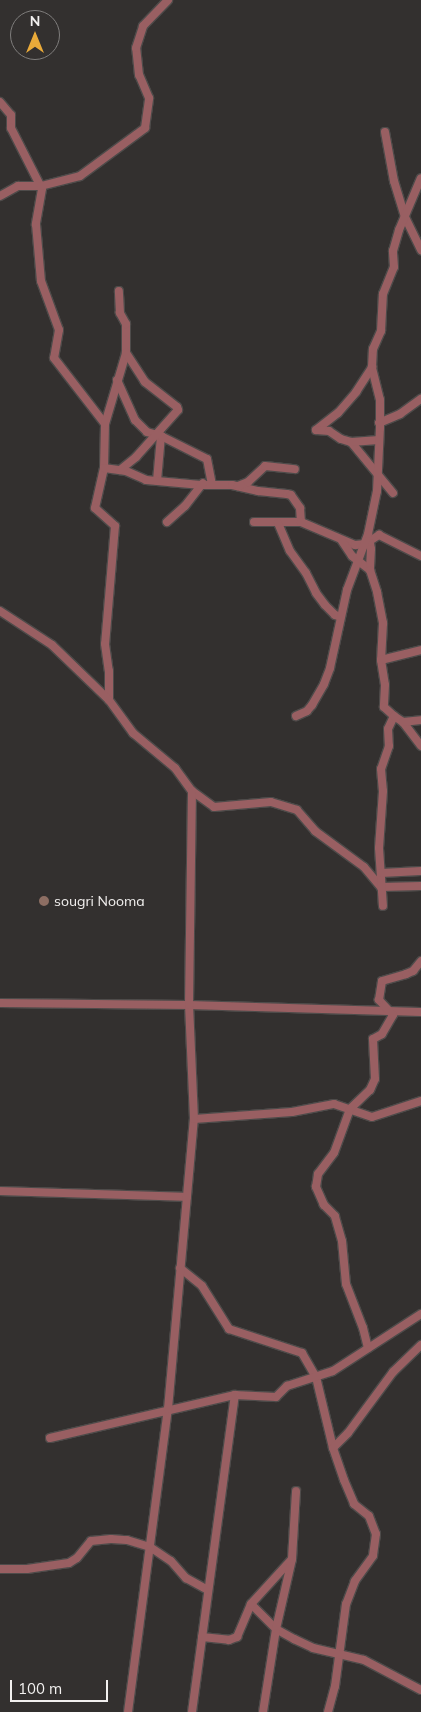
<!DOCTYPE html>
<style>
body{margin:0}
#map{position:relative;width:421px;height:1712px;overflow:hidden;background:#33302f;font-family:Mulish,sans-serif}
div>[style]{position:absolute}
.roads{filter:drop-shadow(1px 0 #4e4b4a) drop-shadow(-1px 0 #4e4b4a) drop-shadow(0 1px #4e4b4a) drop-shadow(0 -1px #4e4b4a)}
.minor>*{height:8px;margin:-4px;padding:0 4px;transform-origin:4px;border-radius:4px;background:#995f62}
.dots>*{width:14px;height:14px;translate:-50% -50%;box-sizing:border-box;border:2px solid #33302f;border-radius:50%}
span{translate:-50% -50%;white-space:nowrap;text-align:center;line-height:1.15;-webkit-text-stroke:4px #33302f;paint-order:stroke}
.poi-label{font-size:14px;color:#f2f0ef}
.left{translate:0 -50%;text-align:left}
.north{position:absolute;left:10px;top:10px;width:50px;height:50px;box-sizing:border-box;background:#33302f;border:1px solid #7f7d7c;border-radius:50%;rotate:0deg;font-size:14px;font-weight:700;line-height:20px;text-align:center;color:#f2f0ef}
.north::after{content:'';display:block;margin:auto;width:18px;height:22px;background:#eaaa39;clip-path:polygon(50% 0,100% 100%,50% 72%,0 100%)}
.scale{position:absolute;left:10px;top:1680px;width:98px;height:22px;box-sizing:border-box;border:2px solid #f2f0ef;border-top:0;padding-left:6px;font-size:15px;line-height:18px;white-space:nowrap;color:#f2f0ef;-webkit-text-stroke:4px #33302f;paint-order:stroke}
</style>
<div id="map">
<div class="roads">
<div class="minor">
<i style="left:0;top:102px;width:17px;rotate:50deg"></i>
<i style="left:11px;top:115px;width:13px;rotate:90deg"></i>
<i style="left:11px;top:128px;width:68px;rotate:63.1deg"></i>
<i style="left:42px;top:189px;width:36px;rotate:100deg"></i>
<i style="left:36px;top:224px;width:57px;rotate:85deg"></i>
<i style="left:41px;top:281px;width:52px;rotate:69.8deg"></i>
<i style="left:59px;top:330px;width:28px;rotate:100deg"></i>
<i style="left:54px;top:358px;width:83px;rotate:52.3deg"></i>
<i style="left:105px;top:424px;width:44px;rotate:91.3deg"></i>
<i style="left:104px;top:468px;width:41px;rotate:102.7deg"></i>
<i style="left:95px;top:508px;width:27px;rotate:42deg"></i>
<i style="left:115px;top:526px;width:118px;rotate:94.8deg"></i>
<i style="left:105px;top:644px;width:27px;rotate:82deg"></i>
<i style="left:109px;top:671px;width:29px;rotate:90deg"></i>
<i style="left:109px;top:700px;width:41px;rotate:54deg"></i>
<i style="left:133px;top:733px;width:55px;rotate:39.8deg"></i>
<i style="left:175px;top:768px;width:29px;rotate:54deg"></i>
<i style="left:192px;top:791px;width:27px;rotate:36deg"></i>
<i style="left:214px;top:807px;width:57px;rotate:-5deg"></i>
<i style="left:271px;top:802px;width:27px;rotate:17deg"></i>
<i style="left:297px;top:810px;width:28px;rotate:49deg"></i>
<i style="left:315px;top:831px;width:61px;rotate:36.3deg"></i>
<i style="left:364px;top:867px;width:26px;rotate:50deg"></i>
<i style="left:381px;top:887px;width:40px;rotate:-1.4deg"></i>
<i style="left:385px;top:132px;width:50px;rotate:79.6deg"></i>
<i style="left:394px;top:181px;width:38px;rotate:73deg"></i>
<i style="left:405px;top:217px;width:37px;rotate:64deg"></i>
<i style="left:0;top:196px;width:21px;rotate:-29deg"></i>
<i style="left:18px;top:186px;width:23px"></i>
<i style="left:41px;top:186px;width:40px;rotate:-14.4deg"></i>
<i style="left:80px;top:176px;width:81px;rotate:-36.4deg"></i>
<i style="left:145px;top:128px;width:30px;rotate:-82deg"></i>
<i style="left:149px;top:98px;width:25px;rotate:-113deg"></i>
<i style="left:139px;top:75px;width:27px;rotate:-96deg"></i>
<i style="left:136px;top:48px;width:23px;rotate:-72deg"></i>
<i style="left:143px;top:26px;width:36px;rotate:-46deg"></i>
<i style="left:117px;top:380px;width:44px;rotate:65.8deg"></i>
<i style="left:135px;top:420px;width:17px;rotate:45deg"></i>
<i style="left:147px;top:432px;width:15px;rotate:16deg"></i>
<i style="left:161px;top:436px;width:45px;rotate:95.1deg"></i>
<i style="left:379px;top:423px;width:23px;rotate:-23deg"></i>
<i style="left:400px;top:414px;width:26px;rotate:-36deg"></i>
<i style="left:105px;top:424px;width:74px;rotate:-73.5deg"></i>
<i style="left:126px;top:353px;width:29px;rotate:-90deg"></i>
<i style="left:126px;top:324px;width:13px;rotate:-119deg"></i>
<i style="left:120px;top:313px;width:22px;rotate:-93deg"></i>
<i style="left:316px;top:430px;width:28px;rotate:-38deg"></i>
<i style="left:338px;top:413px;width:28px;rotate:-49deg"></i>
<i style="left:356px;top:392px;width:30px;rotate:-57deg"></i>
<i style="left:372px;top:367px;width:18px;rotate:-87deg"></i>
<i style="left:373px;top:349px;width:20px;rotate:-66deg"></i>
<i style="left:381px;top:331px;width:37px;rotate:-87deg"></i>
<i style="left:383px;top:294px;width:29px;rotate:-68deg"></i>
<i style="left:394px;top:267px;width:16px;rotate:-94deg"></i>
<i style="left:393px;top:251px;width:22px;rotate:-74deg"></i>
<i style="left:399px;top:230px;width:56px;rotate:-67.1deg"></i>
<i style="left:316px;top:430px;width:13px;rotate:4deg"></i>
<i style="left:329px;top:431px;width:14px;rotate:34deg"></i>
<i style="left:341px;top:439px;width:10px;rotate:17deg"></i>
<i style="left:351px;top:442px;width:66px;rotate:50.5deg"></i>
<i style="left:161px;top:436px;width:51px;rotate:26.6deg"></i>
<i style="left:207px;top:459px;width:25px;rotate:79deg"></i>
<i style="left:351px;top:442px;width:28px;rotate:-4deg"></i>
<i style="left:104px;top:468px;width:22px;rotate:8deg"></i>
<i style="left:126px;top:471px;width:22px;rotate:24deg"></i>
<i style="left:146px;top:480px;width:55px;rotate:5.2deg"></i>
<i style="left:201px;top:485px;width:31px"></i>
<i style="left:232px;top:485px;width:27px;rotate:13deg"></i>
<i style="left:258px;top:491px;width:29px;rotate:6deg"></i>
<i style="left:287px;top:494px;width:4px;rotate:14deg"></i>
<i style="left:291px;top:495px;width:16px;rotate:55deg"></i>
<i style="left:300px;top:508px;width:14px;rotate:86deg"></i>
<i style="left:120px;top:470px;width:21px;rotate:-39deg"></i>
<i style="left:136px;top:457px;width:63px;rotate:-48.2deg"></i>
<i style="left:178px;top:410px;width:3px;rotate:-108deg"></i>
<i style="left:177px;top:407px;width:41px;rotate:-142deg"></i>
<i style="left:145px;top:382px;width:35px;rotate:-123deg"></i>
<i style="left:238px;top:486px;width:11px;rotate:-22deg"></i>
<i style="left:248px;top:482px;width:23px;rotate:-43deg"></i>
<i style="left:265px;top:466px;width:30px;rotate:6deg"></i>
<i style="left:167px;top:522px;width:24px;rotate:-42deg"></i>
<i style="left:185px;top:506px;width:29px;rotate:-52deg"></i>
<i style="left:254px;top:522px;width:47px"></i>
<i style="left:301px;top:522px;width:59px;rotate:23.1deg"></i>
<i style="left:355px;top:545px;width:10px;rotate:-6deg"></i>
<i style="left:365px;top:544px;width:17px;rotate:-33deg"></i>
<i style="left:379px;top:535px;width:47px;rotate:26.6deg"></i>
<i style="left:278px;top:523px;width:30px;rotate:67deg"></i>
<i style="left:290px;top:551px;width:27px;rotate:54deg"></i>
<i style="left:306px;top:573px;width:22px;rotate:63deg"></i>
<i style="left:316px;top:593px;width:15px;rotate:53deg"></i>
<i style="left:325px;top:605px;width:14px;rotate:45deg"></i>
<i style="left:335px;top:615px;width:6px;rotate:18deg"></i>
<i style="left:342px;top:541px;width:18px;rotate:56deg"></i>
<i style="left:352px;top:556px;width:23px;rotate:38deg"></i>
<i style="left:365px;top:544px;width:5px;rotate:-11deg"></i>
<i style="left:370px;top:543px;width:6px;rotate:81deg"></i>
<i style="left:371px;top:549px;width:21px;rotate:93deg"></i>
<i style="left:370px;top:570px;width:23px;rotate:72deg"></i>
<i style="left:377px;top:592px;width:32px;rotate:79deg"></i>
<i style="left:383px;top:623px;width:37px;rotate:93deg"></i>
<i style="left:381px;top:660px;width:25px;rotate:81deg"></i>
<i style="left:385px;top:685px;width:22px;rotate:93deg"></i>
<i style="left:384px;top:707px;width:13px;rotate:42deg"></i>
<i style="left:394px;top:716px;width:14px;rotate:115deg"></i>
<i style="left:388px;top:729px;width:17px;rotate:87deg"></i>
<i style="left:389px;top:746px;width:24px;rotate:109deg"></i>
<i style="left:381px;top:769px;width:22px;rotate:85deg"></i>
<i style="left:383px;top:791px;width:57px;rotate:94deg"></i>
<i style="left:379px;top:848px;width:58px;rotate:86.1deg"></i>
<i style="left:0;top:611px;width:62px;rotate:33.2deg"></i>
<i style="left:52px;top:645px;width:79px;rotate:44deg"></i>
<i style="left:381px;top:660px;width:41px;rotate:-14deg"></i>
<i style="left:296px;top:716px;width:12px;rotate:-24deg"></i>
<i style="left:307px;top:711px;width:8px;rotate:-50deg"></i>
<i style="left:312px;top:705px;width:24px;rotate:-60deg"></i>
<i style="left:324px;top:684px;width:17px;rotate:-69deg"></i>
<i style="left:330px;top:668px;width:80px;rotate:-77.7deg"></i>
<i style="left:347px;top:590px;width:60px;rotate:-69.4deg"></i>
<i style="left:368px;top:534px;width:44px;rotate:-78.2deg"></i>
<i style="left:377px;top:491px;width:63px;rotate:-87.3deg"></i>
<i style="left:380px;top:428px;width:28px;rotate:-90deg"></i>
<i style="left:380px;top:400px;width:34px;rotate:-104deg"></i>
<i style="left:394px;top:716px;width:11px;rotate:34deg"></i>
<i style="left:403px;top:722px;width:30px;rotate:53deg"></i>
<i style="left:403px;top:722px;width:18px;rotate:-6deg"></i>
<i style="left:381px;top:873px;width:40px;rotate:-2.9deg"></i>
<i style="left:0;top:1003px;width:189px;rotate:0.6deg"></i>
<i style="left:189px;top:1005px;width:232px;rotate:1.7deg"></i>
<i style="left:194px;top:1119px;width:98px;rotate:-4.1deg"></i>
<i style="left:292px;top:1112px;width:43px;rotate:-10.8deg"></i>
<i style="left:334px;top:1104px;width:40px;rotate:18.9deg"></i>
<i style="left:372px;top:1117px;width:52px;rotate:-18.1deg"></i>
<i style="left:0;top:1191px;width:187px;rotate:1.8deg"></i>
<i style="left:180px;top:1268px;width:28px;rotate:39deg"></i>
<i style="left:202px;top:1286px;width:51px;rotate:57.9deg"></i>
<i style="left:229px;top:1329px;width:77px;rotate:18.2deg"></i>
<i style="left:302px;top:1353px;width:28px;rotate:60deg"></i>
<i style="left:316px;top:1377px;width:73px;rotate:76.5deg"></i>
<i style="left:333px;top:1448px;width:34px;rotate:71deg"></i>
<i style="left:344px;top:1480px;width:26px;rotate:67deg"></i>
<i style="left:354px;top:1504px;width:19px;rotate:39deg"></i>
<i style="left:369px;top:1516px;width:19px;rotate:69deg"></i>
<i style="left:376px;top:1534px;width:22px;rotate:98deg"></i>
<i style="left:373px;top:1556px;width:31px;rotate:126deg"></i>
<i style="left:355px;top:1581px;width:25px;rotate:111deg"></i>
<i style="left:346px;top:1604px;width:83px;rotate:97.6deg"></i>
<i style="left:335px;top:1686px;width:27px;rotate:105deg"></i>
<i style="left:368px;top:1348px;width:21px;rotate:-104deg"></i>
<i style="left:363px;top:1328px;width:47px;rotate:-111.1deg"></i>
<i style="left:346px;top:1284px;width:43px;rotate:-95.3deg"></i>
<i style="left:342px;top:1241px;width:26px;rotate:-106deg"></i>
<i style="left:335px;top:1216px;width:16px;rotate:-135deg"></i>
<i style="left:324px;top:1205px;width:20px;rotate:-114deg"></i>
<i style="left:316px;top:1187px;width:13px;rotate:-81deg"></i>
<i style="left:318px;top:1174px;width:26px;rotate:-53deg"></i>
<i style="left:334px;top:1153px;width:47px;rotate:-70deg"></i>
<i style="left:350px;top:1109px;width:28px;rotate:-44deg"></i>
<i style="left:370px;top:1090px;width:12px;rotate:-66deg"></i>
<i style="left:375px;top:1079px;width:40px;rotate:-92.9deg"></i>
<i style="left:373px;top:1039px;width:10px;rotate:-29deg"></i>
<i style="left:382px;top:1034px;width:22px;rotate:-60deg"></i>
<i style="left:393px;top:1015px;width:21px;rotate:-133deg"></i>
<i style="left:379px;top:1000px;width:19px;rotate:-81deg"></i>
<i style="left:382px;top:981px;width:25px;rotate:-16deg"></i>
<i style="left:406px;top:974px;width:8px;rotate:-23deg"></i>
<i style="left:413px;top:971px;width:13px;rotate:-51deg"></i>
<i style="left:50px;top:1438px;width:190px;rotate:-13.1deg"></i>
<i style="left:235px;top:1395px;width:41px;rotate:2.8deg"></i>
<i style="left:276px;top:1397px;width:16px;rotate:-45deg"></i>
<i style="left:287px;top:1386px;width:48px;rotate:-18.1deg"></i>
<i style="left:333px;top:1371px;width:105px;rotate:-32.9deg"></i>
<i style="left:333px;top:1448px;width:21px;rotate:-45deg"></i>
<i style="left:348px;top:1433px;width:76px;rotate:-53.6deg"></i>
<i style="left:393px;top:1372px;width:39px;rotate:-44deg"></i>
<i style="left:0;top:1569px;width:27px"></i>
<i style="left:27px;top:1569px;width:42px;rotate:-8.1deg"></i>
<i style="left:69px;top:1563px;width:9px;rotate:-32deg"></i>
<i style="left:77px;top:1558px;width:22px;rotate:-51deg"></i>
<i style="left:91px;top:1541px;width:20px;rotate:-6deg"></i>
<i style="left:111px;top:1539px;width:16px;rotate:4deg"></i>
<i style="left:127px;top:1540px;width:24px;rotate:17deg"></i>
<i style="left:150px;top:1547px;width:25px;rotate:34deg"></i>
<i style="left:171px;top:1561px;width:23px;rotate:49deg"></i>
<i style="left:186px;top:1578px;width:25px;rotate:29deg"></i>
<i style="left:251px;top:1604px;width:35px;rotate:45deg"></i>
<i style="left:276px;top:1629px;width:21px;rotate:29deg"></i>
<i style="left:294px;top:1639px;width:21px;rotate:25deg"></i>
<i style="left:313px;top:1648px;width:52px;rotate:13.2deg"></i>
<i style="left:364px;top:1660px;width:64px;rotate:27.8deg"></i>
<i style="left:202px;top:1637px;width:27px;rotate:6deg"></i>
<i style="left:229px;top:1640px;width:9px;rotate:-21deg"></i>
<i style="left:237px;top:1637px;width:36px;rotate:-67deg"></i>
<i style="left:251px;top:1604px;width:59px;rotate:-47.7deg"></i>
<i style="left:128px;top:1712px;width:306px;rotate:-82.5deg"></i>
<i style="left:168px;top:1409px;width:291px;rotate:-84.9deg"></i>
<i style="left:194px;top:1119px;width:114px;rotate:-92.5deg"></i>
<i style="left:189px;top:1005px;width:214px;rotate:-89.2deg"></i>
<i style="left:192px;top:1712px;width:320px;rotate:-82.3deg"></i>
<i style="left:263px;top:1712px;width:84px;rotate:-81.1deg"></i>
<i style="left:276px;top:1629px;width:72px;rotate:-77.1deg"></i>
<i style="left:292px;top:1559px;width:68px;rotate:-86.6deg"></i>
</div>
</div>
<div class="dots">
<i style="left:44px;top:901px;background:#8d6e63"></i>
</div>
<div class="poi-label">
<span class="left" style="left:54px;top:901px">sougri Nooma</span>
</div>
<div class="north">N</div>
<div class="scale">100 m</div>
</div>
